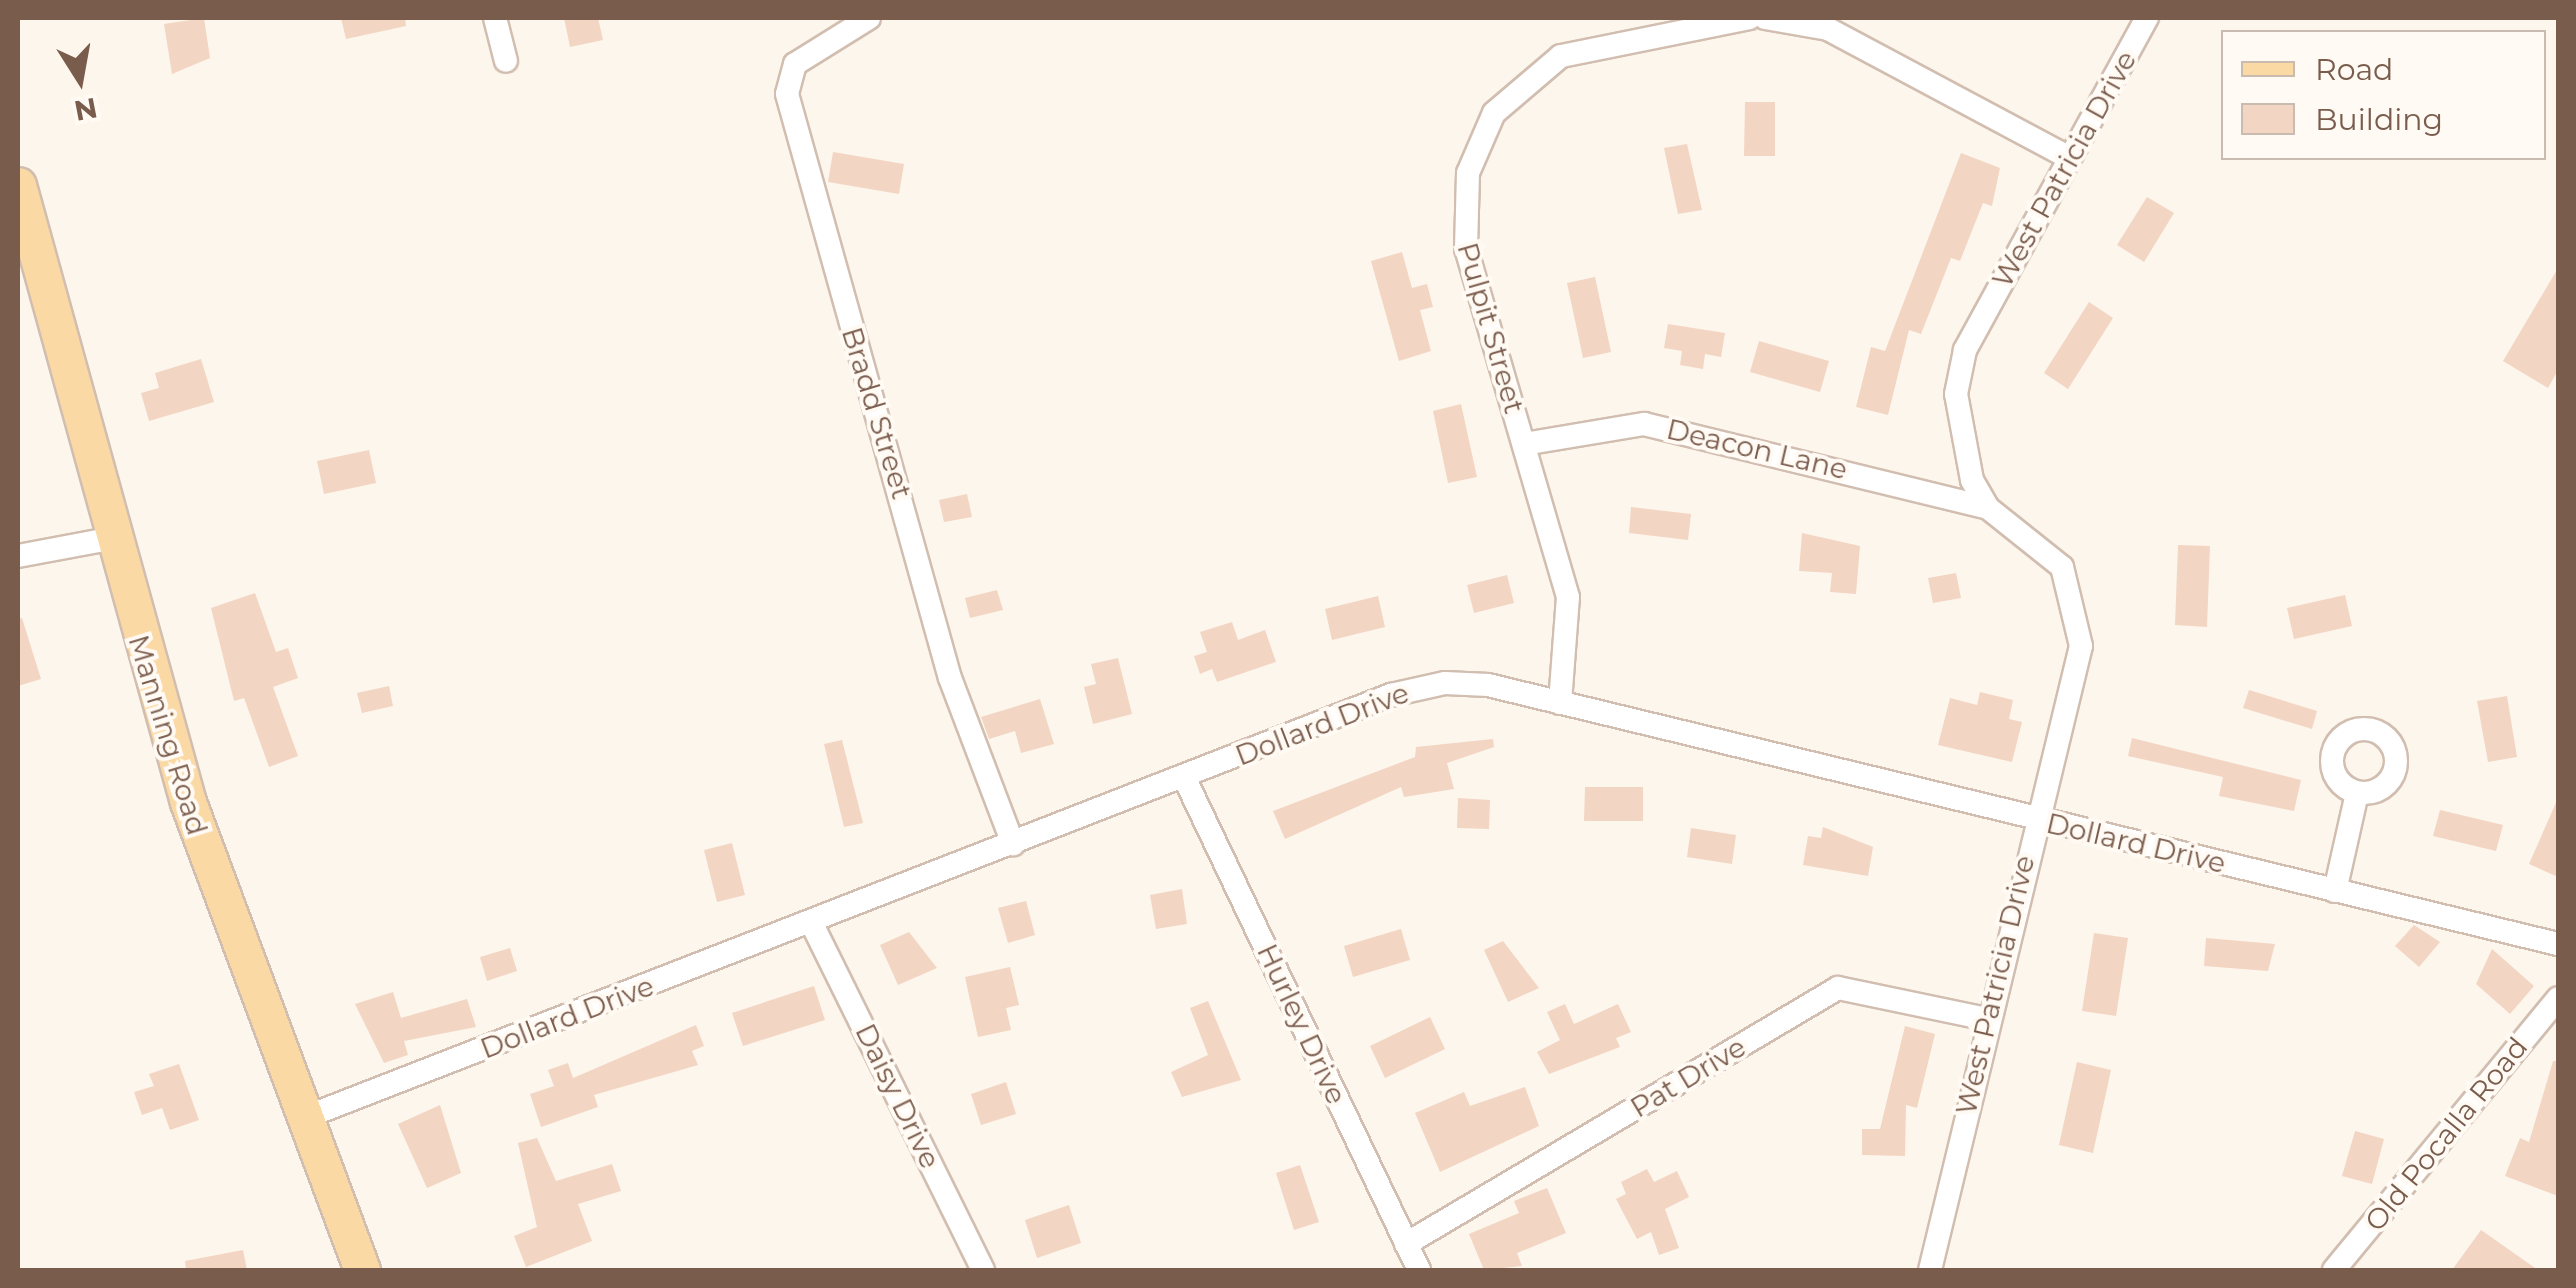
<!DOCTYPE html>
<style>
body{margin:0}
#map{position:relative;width:2576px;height:1288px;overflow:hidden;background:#fdf6ec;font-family:Montserrat,sans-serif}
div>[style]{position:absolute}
.building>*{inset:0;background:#f3d5c3}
.roads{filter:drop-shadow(2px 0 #d1beb0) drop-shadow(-2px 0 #d1beb0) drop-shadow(0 2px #d1beb0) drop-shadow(0 -2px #d1beb0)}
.street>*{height:22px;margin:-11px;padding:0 11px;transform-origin:11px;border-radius:11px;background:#fff}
.street>.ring{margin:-11px;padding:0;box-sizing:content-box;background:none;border:22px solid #fff;border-radius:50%}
.primary>*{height:35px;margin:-17.5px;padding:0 17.5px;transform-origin:17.5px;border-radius:17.5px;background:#fbd9a5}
span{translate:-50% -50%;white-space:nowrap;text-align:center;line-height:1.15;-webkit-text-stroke:8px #fffaf3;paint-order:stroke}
.street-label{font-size:28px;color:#7a5c4d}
.frame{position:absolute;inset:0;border:20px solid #7a5c4d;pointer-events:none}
.legend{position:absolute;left:2221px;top:30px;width:325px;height:130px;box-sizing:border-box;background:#fffaf3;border:2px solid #cabbb1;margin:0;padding:12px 18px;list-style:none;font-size:30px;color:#7a5c4d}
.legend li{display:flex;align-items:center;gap:20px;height:50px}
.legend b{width:50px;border:2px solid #cabbb1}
.north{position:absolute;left:30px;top:30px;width:100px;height:100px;-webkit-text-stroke:8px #fffaf3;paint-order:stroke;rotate:169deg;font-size:28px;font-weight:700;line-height:40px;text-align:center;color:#7a5c4d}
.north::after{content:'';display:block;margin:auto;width:35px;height:45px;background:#7a5c4d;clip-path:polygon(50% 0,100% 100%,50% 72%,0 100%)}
</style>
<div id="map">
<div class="building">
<i style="clip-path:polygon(204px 18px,210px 58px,172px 74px,164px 24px)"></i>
<i style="clip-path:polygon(341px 18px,405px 18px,406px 26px,346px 39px)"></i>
<i style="clip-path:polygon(564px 18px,598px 18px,603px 40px,570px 47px)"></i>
<i style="clip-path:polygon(1745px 102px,1775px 102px,1775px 156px,1744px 156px)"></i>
<i style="clip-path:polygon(1687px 144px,1702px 210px,1678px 214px,1664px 148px)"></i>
<i style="clip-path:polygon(833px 152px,904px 164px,899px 194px,828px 182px)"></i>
<i style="clip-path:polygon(1961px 153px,2000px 168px,1992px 206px,1983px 203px,1960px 261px,1951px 258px,1921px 334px,1909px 330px,1888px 415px,1856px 407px,1871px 347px,1885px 351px)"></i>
<i style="clip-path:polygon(2147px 197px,2174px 213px,2144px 262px,2117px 245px)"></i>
<i style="clip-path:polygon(1402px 252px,1412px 288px,1427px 284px,1433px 307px,1420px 310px,1431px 351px,1399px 361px,1371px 261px)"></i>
<i style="clip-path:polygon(2558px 268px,2558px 370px,2548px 388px,2503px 361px)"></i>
<i style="clip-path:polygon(1595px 277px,1611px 352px,1583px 358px,1567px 283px)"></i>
<i style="clip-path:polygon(2089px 302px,2113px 318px,2068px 389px,2044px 373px)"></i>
<i style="clip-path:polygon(1668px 324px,1725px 333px,1721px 357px,1705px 354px,1703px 369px,1680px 365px,1682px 351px,1664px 348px)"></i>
<i style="clip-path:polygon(1759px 341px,1829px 361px,1820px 392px,1750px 372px)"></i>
<i style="clip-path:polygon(201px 359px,214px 402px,149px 421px,141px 393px,159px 388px,155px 373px)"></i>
<i style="clip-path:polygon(1461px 404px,1477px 477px,1448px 483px,1433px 411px)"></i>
<i style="clip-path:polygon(369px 450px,376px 483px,324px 494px,317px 461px)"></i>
<i style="clip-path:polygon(967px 494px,972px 517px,944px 522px,939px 500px)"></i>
<i style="clip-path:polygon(1631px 507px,1691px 514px,1688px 540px,1629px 533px)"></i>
<i style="clip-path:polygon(1802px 533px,1860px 546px,1856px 594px,1830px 592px,1832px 573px,1799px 571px)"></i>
<i style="clip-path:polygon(2178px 545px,2210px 546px,2207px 627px,2175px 625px)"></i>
<i style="clip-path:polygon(1956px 573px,1961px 598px,1933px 603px,1928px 578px)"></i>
<i style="clip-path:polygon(1507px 575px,1514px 603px,1474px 613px,1467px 585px)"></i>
<i style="clip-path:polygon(997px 590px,1003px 610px,970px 618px,965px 598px)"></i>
<i style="clip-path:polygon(255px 593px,276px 652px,288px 648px,298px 678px,273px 687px,298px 756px,269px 767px,244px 698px,234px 701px,211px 608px)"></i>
<i style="clip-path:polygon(2345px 595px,2352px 626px,2294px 639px,2287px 608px)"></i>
<i style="clip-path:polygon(1378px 596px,1385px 627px,1332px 640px,1325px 609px)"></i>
<i style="clip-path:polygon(22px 618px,41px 679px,18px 686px,18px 619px)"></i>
<i style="clip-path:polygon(1232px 622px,1238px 640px,1265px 630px,1276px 662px,1217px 682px,1212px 669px,1200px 674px,1194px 656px,1207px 652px,1200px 632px)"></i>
<i style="clip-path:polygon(1118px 658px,1132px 714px,1093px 724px,1084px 687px,1096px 684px,1091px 664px)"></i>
<i style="clip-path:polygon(389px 686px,393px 706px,362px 713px,357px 693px)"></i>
<i style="clip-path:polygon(2249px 690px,2317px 711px,2312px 729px,2243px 708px)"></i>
<i style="clip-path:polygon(1980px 692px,2013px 700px,2009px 719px,2022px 722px,2012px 762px,1938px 745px,1950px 698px,1977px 705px)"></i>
<i style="clip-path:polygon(2507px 696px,2517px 757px,2488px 762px,2477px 701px)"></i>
<i style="clip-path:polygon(1040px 699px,1054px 744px,1021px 753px,1015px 731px,989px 739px,981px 717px)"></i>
<i style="clip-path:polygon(2132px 738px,2301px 780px,2294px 811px,2219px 796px,2223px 777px,2128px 756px)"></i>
<i style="clip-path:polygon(1493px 739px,1494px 747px,1447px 763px,1454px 789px,1404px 797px,1401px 787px,1285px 839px,1273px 811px,1415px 757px,1416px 747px)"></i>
<i style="clip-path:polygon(842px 740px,863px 823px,844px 827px,824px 744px)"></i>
<i style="clip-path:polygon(1585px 787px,1643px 787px,1643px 821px,1584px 821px)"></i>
<i style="clip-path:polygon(1458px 798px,1490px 800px,1489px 829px,1457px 828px)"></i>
<i style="clip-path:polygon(2558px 798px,2558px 877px,2529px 864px)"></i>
<i style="clip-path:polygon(2440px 810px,2503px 825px,2496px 851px,2433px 836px)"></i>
<i style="clip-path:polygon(1823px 827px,1873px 847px,1868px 876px,1803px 865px,1808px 836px,1821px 838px)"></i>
<i style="clip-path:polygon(1691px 828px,1736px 835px,1732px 864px,1687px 857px)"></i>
<i style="clip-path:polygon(732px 843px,745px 895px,717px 902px,704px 850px)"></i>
<i style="clip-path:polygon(1182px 889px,1187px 924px,1156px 929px,1150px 895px)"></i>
<i style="clip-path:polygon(1026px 901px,1035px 935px,1008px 943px,998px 908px)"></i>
<i style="clip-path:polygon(2414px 925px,2440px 942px,2419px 967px,2395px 946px)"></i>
<i style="clip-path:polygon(1401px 929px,1410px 960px,1353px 977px,1344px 946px)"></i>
<i style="clip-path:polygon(909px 932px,937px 968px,898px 985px,880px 945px)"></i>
<i style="clip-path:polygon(2094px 933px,2128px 938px,2116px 1016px,2082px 1011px)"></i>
<i style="clip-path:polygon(2206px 938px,2275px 944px,2268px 971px,2204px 966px)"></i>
<i style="clip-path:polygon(1503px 941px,1539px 988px,1508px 1002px,1484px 950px)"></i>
<i style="clip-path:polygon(510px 948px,517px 971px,487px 981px,480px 957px)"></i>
<i style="clip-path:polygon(2492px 949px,2534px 986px,2510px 1014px,2476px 984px)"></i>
<i style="clip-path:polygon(1010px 967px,1019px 1005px,1006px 1008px,1011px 1030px,978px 1037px,965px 977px)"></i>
<i style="clip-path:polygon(814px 986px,825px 1020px,743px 1046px,732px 1013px)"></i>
<i style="clip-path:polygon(393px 992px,401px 1018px,467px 999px,476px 1027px,404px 1041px,408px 1055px,384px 1063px,355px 1004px)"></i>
<i style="clip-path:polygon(1208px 1001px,1241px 1080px,1182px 1097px,1171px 1072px,1208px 1055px,1190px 1008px)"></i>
<i style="clip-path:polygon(1565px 1004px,1574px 1024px,1618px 1004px,1631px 1032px,1616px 1038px,1620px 1047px,1549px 1074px,1537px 1052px,1560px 1040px,1547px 1012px)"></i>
<i style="clip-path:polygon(1430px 1017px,1445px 1049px,1385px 1078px,1370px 1046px)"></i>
<i style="clip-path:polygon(696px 1025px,704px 1046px,692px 1051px,698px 1065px,594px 1095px,598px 1107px,541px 1127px,530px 1094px,554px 1086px,548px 1070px,568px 1063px,573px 1078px)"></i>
<i style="clip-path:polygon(1905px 1026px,1935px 1034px,1917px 1108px,1906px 1105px,1905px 1156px,1862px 1155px,1862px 1129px,1880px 1129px)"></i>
<i style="clip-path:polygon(2553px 1061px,2558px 1061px,2558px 1196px,2505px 1176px,2520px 1138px,2529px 1142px)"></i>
<i style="clip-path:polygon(2077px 1062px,2111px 1070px,2093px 1153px,2059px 1145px)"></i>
<i style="clip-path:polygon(179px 1064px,199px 1120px,170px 1130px,162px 1108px,142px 1115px,134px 1092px,154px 1086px,149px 1074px)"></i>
<i style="clip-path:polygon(1006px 1082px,1016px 1114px,981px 1125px,971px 1094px)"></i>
<i style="clip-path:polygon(1525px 1087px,1539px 1126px,1440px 1172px,1415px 1113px,1464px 1092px,1470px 1106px)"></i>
<i style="clip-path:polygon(440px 1105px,461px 1173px,427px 1188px,398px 1124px)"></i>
<i style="clip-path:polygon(2355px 1131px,2384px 1139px,2372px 1184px,2342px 1176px)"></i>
<i style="clip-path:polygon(537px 1138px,556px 1181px,612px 1164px,621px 1191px,578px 1204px,592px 1241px,526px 1267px,514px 1236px,537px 1227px,518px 1143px)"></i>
<i style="clip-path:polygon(1300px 1165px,1319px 1222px,1294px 1230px,1276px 1173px)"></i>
<i style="clip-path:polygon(1647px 1169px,1654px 1182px,1677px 1171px,1689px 1197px,1665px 1209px,1679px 1248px,1659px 1255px,1651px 1232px,1637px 1239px,1616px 1199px,1626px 1194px,1621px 1182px)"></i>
<i style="clip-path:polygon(1547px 1188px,1566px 1233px,1517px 1253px,1522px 1266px,1484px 1270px,1469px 1234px,1519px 1213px,1514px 1201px)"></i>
<i style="clip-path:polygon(1069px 1205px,1081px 1243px,1037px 1258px,1025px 1220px)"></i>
<i style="clip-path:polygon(2481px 1230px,2538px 1270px,2452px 1270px)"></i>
<i style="clip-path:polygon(243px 1250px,247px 1270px,186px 1270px,185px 1261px)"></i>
</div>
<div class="roads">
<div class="street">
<i style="left:495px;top:18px;width:44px;rotate:75.7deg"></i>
<i style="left:869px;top:18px;width:87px;rotate:148.1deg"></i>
<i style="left:795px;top:64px;width:31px;rotate:105deg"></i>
<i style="left:787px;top:94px;width:606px;rotate:74.41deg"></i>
<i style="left:950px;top:678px;width:178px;rotate:69.2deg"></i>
<i style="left:1765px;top:18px;width:64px;rotate:9.9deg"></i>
<i style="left:1828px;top:29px;width:274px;rotate:28.1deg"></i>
<i style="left:1524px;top:444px;width:122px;rotate:-9.5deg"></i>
<i style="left:1644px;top:424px;width:354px;rotate:13.7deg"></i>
<i style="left:18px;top:556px;width:93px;rotate:-10.6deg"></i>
<i style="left:1560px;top:703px;width:106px;rotate:-85.7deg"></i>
<i style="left:1568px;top:597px;width:363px;rotate:-106.3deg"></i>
<i style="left:1466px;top:249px;width:76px;rotate:-88.5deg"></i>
<i style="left:1468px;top:173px;width:65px;rotate:-66.6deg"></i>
<i style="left:1494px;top:113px;width:88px;rotate:-40.4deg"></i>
<i style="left:1561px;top:56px;width:192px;rotate:-11.4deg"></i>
<i class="ring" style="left:2332px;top:729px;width:42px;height:42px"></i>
<i style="left:1184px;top:777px;width:546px;rotate:64.51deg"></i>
<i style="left:2335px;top:891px;width:100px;rotate:-77.3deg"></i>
<i style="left:811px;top:922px;width:388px;rotate:63.7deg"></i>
<i style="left:301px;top:1119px;width:1170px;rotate:-21.26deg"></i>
<i style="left:1391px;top:695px;width:55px;rotate:-12.5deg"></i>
<i style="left:1445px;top:683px;width:43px;rotate:2.7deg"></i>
<i style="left:1488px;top:685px;width:1101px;rotate:13.61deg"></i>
<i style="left:1406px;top:1244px;width:502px;rotate:-30.65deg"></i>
<i style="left:1838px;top:988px;width:152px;rotate:11.8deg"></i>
<i style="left:1930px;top:1270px;width:642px;rotate:-76.4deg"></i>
<i style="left:2081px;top:646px;width:81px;rotate:-103.5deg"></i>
<i style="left:2062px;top:567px;width:95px;rotate:-141.4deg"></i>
<i style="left:1988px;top:508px;width:32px;rotate:-120deg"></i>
<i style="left:1972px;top:480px;width:87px;rotate:-100.5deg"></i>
<i style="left:1956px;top:394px;width:45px;rotate:-78.4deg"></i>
<i style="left:1965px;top:350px;width:379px;rotate:-61.3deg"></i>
<i style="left:2334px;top:1270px;width:352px;rotate:-50.5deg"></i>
</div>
<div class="primary">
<i style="left:18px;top:185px;width:640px;rotate:74.6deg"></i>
<i style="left:188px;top:802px;width:499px;rotate:69.6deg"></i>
</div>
</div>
<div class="street-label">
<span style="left:2064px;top:169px;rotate:-61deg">West Patricia Drive</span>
<span style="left:1491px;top:328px;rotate:74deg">Pulpit Street</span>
<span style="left:877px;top:413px;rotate:73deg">Bradd Street</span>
<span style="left:1757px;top:449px;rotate:13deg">Deacon Lane</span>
<span style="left:1322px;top:724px;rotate:-21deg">Dollard Drive</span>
<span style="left:168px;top:735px;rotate:73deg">Manning Road</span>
<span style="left:2136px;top:843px;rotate:13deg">Dollard Drive</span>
<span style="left:1995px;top:985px;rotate:-77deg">West Patricia Drive</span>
<span style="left:567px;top:1017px;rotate:-21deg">Dollard Drive</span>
<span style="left:1302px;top:1024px;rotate:65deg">Hurley Drive</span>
<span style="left:1688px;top:1077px;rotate:-31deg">Pat Drive</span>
<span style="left:898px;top:1096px;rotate:64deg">Daisy Drive</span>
<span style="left:2446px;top:1134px;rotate:-51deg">Old Pocalla Road</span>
</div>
<div class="frame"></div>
<ul class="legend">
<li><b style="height:12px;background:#fbd9a5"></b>Road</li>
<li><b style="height:28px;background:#f3d5c3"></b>Building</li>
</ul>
<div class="north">N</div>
</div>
